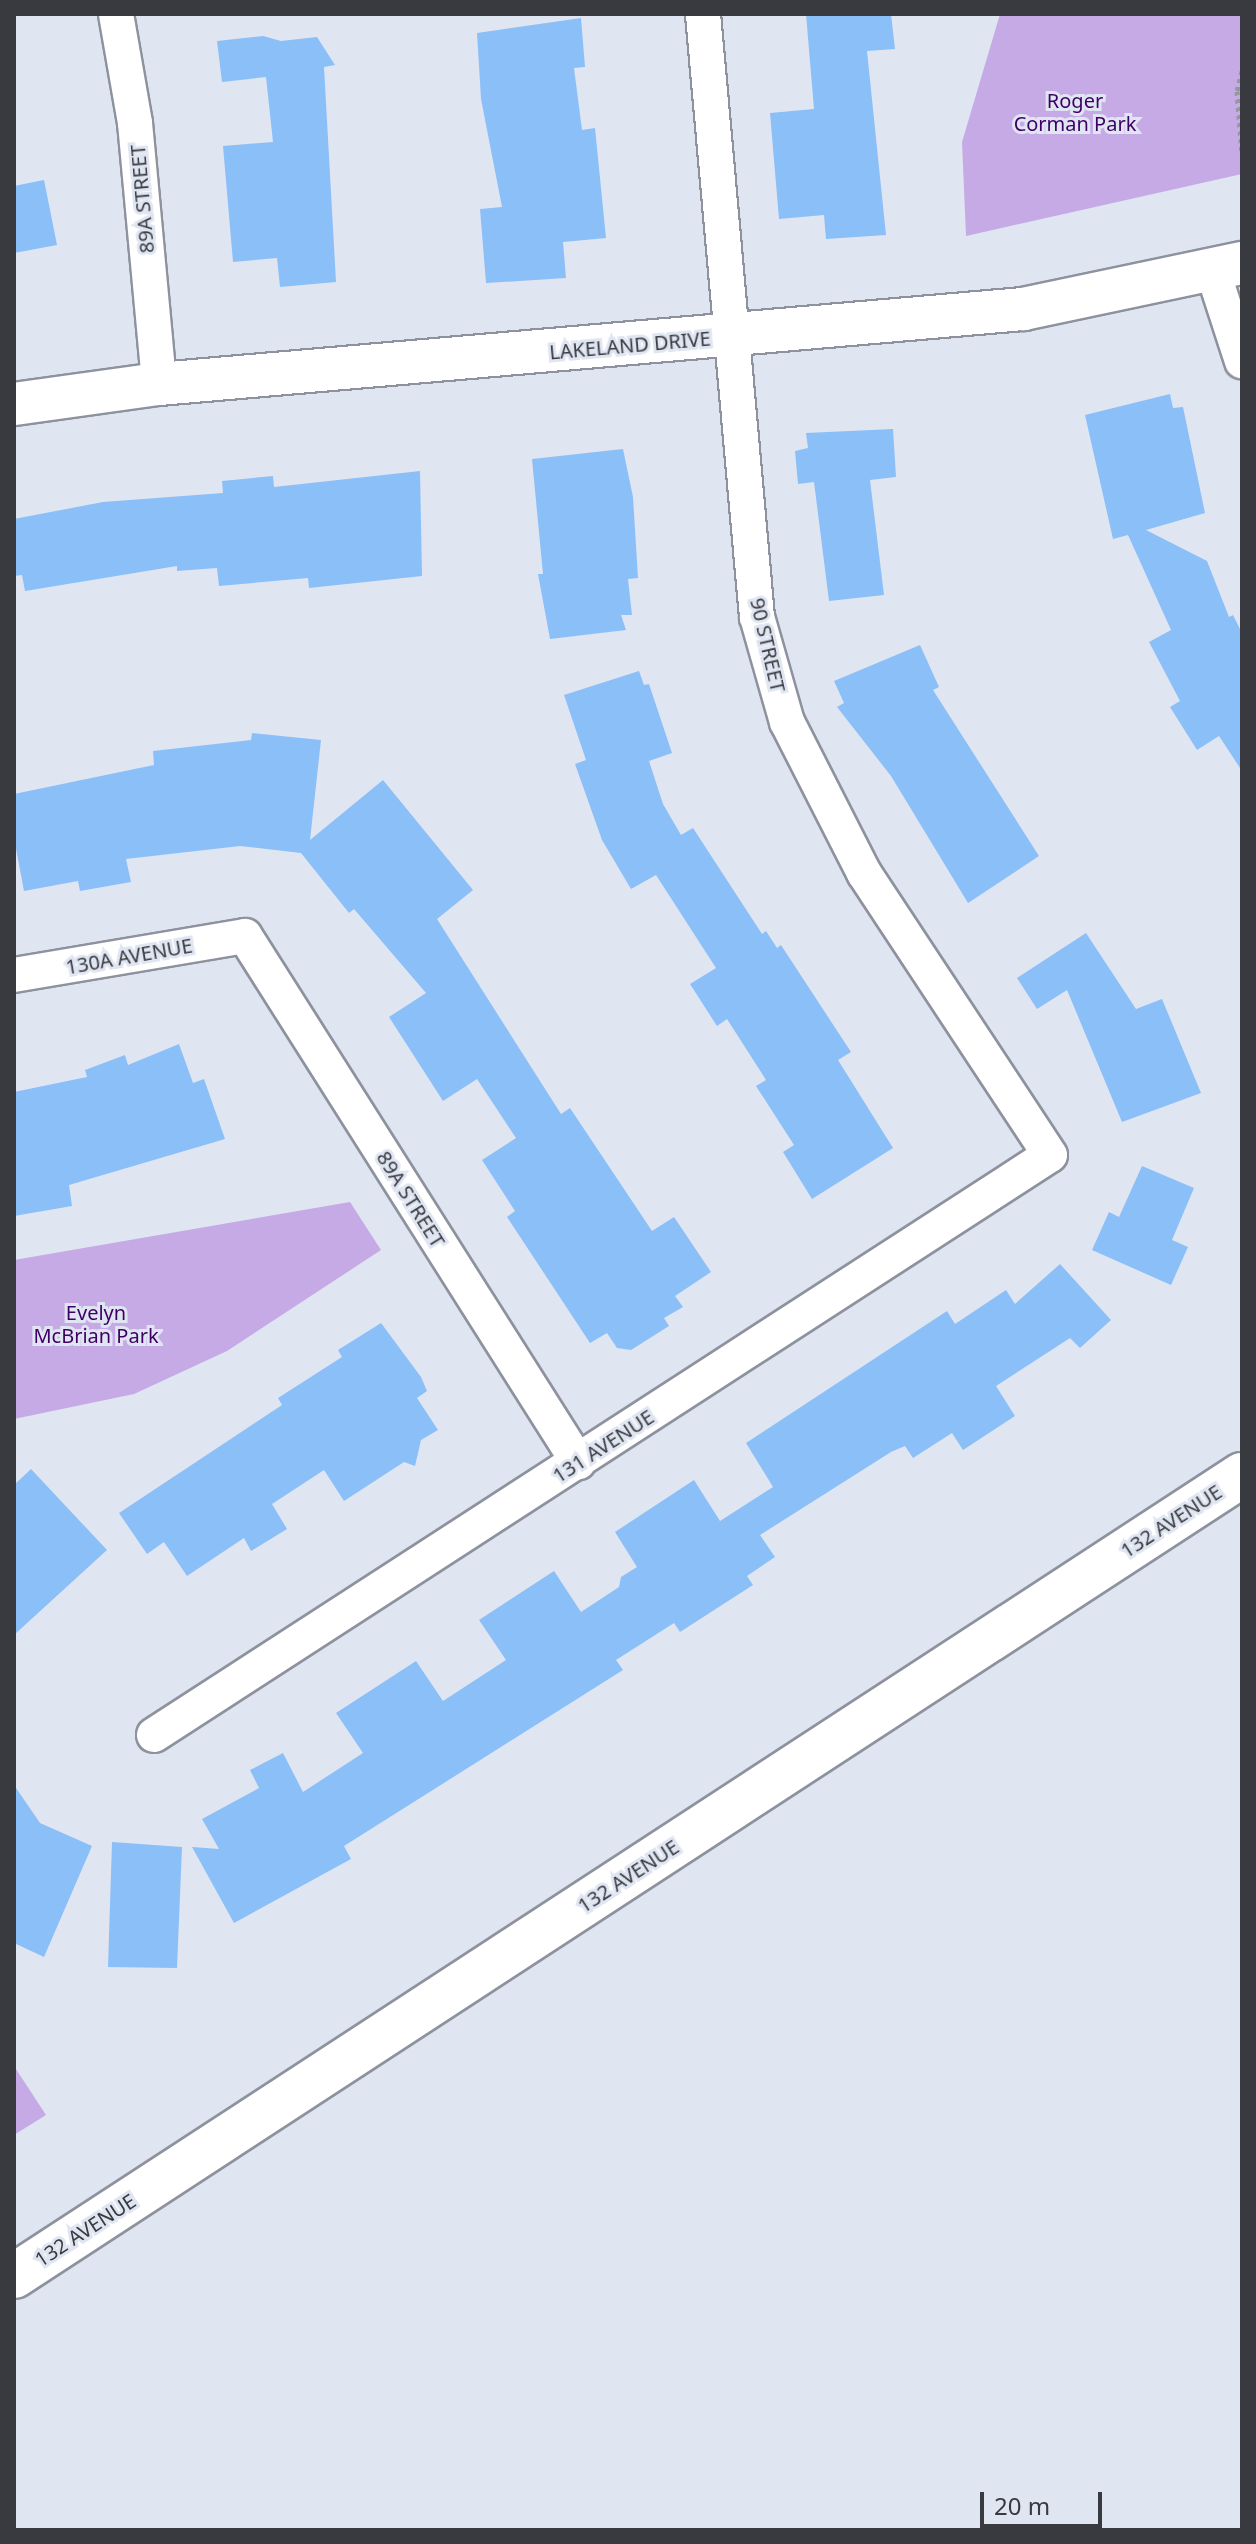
<!DOCTYPE html>
<style>
body{margin:0}
#map{position:relative;width:1256px;height:2544px;overflow:hidden;background:#e0e5f2;font-family:"Noto Sans",sans-serif}
div>[style]{position:absolute}
.green>*{inset:0;background:#c6aae6}
.building>*{inset:0;background:#8bbff8}
.path>*{height:5px;margin-top:-2.5px;transform-origin:0;background:repeating-linear-gradient(90deg,#9497a1 0 4px,transparent 0 8px)}
.roads{filter:drop-shadow(2px 0 #8d929e) drop-shadow(-2px 0 #8d929e) drop-shadow(0 2px #8d929e) drop-shadow(0 -2px #8d929e)}
.minor>*{height:34px;margin:-17px;padding:0 17px;transform-origin:17px;border-radius:17px;background:#fff}
.tertiary>*{height:42px;margin:-21px;padding:0 21px;transform-origin:21px;border-radius:21px;background:#fff}
.secondary>*{height:44px;margin:-22px;padding:0 22px;transform-origin:22px;border-radius:22px;background:#fff}
span{translate:-50% -50%;white-space:nowrap;text-align:center;line-height:1.15;-webkit-text-stroke:6px #e0e5f2;paint-order:stroke}
.park-label{font-size:20px;color:#3f0066}
.street-label{font-size:20px;color:#383a3f}
.frame{position:absolute;inset:0;border:16px solid #383a3f;pointer-events:none}
.scale{position:absolute;left:980px;top:2492px;width:122px;height:36px;box-sizing:border-box;border:4px solid #383a3f;border-top:0;padding-left:10px;font-size:24px;line-height:28px;white-space:nowrap;color:#383a3f;-webkit-text-stroke:6px #e0e5f2;paint-order:stroke}
</style>
<div id="map">
<div class="green">
<i style="clip-path:polygon(1000px 14px,1242px 14px,1242px 174px,966px 236px,962px 142px)"></i>
<i style="clip-path:polygon(350px 1202px,381px 1250px,227px 1351px,134px 1394px,14px 1419px,14px 1260px)"></i>
<i style="clip-path:polygon(14px 2066px,46px 2115px,14px 2135px)"></i>
</div>
<div class="building">
<i style="clip-path:polygon(806px 14px,891px 14px,895px 49px,867px 51px,886px 235px,826px 239px,824px 215px,779px 219px,770px 113px,814px 109px)"></i>
<i style="clip-path:polygon(581px 18px,585px 67px,574px 68px,582px 130px,595px 128px,606px 238px,563px 242px,566px 278px,486px 283px,480px 209px,502px 207px,481px 99px,477px 33px)"></i>
<i style="clip-path:polygon(263px 36px,281px 41px,317px 37px,335px 65px,324px 67px,336px 282px,280px 287px,277px 258px,233px 262px,223px 146px,273px 142px,266px 77px,222px 82px,217px 41px)"></i>
<i style="clip-path:polygon(44px 180px,57px 245px,14px 253px,14px 186px)"></i>
<i style="clip-path:polygon(1170px 394px,1173px 408px,1183px 407px,1205px 513px,1146px 530px,1207px 561px,1229px 617px,1233px 615px,1242px 633px,1242px 771px,1219px 736px,1197px 750px,1170px 707px,1180px 701px,1149px 642px,1171px 630px,1128px 535px,1113px 539px,1085px 415px)"></i>
<i style="clip-path:polygon(893px 429px,896px 477px,870px 480px,884px 595px,829px 601px,814px 482px,798px 484px,795px 451px,808px 448px,806px 433px)"></i>
<i style="clip-path:polygon(623px 449px,633px 497px,638px 578px,628px 579px,632px 615px,621px 615px,626px 630px,550px 639px,538px 574px,543px 574px,532px 459px)"></i>
<i style="clip-path:polygon(420px 471px,422px 576px,309px 588px,308px 578px,219px 586px,217px 568px,177px 571px,177px 566px,25px 591px,22px 575px,14px 576px,14px 519px,103px 502px,223px 493px,222px 481px,273px 476px,274px 487px)"></i>
<i style="clip-path:polygon(920px 645px,939px 687px,933px 690px,1039px 856px,968px 903px,891px 776px,837px 707px,844px 703px,834px 681px)"></i>
<i style="clip-path:polygon(639px 671px,644px 685px,649px 684px,672px 753px,649px 761px,663px 804px,681px 835px,693px 828px,762px 934px,766px 931px,777px 948px,781px 945px,851px 1052px,838px 1060px,893px 1148px,812px 1199px,783px 1152px,794px 1145px,756px 1086px,766px 1080px,727px 1019px,717px 1026px,690px 984px,716px 968px,656px 875px,631px 889px,602px 840px,575px 764px,586px 760px,564px 695px)"></i>
<i style="clip-path:polygon(252px 733px,321px 740px,310px 840px,383px 780px,473px 890px,437px 919px,561px 1114px,570px 1108px,652px 1231px,674px 1217px,711px 1272px,675px 1296px,683px 1307px,664px 1318px,669px 1326px,631px 1350px,617px 1348px,607px 1333px,590px 1343px,507px 1217px,515px 1211px,482px 1160px,516px 1138px,477px 1079px,443px 1101px,389px 1017px,426px 993px,354px 909px,349px 913px,301px 853px,240px 846px,126px 859px,131px 882px,80px 891px,78px 881px,24px 891px,14px 838px,14px 794px,154px 765px,153px 751px,251px 740px)"></i>
<i style="clip-path:polygon(1086px 933px,1136px 1009px,1162px 999px,1201px 1093px,1122px 1122px,1067px 990px,1037px 1009px,1017px 978px)"></i>
<i style="clip-path:polygon(179px 1044px,193px 1083px,204px 1079px,225px 1139px,69px 1185px,72px 1206px,14px 1216px,14px 1092px,87px 1077px,85px 1070px,125px 1055px,128px 1065px)"></i>
<i style="clip-path:polygon(1142px 1166px,1194px 1188px,1172px 1240px,1188px 1247px,1171px 1285px,1092px 1250px,1109px 1212px,1119px 1217px)"></i>
<i style="clip-path:polygon(1060px 1264px,1111px 1320px,1080px 1348px,1070px 1338px,996px 1386px,1015px 1416px,963px 1450px,952px 1433px,913px 1458px,905px 1446px,891px 1452px,760px 1535px,775px 1557px,747px 1576px,753px 1585px,680px 1632px,674px 1623px,616px 1660px,623px 1670px,344px 1846px,351px 1859px,234px 1923px,192px 1847px,219px 1849px,202px 1819px,259px 1788px,250px 1770px,283px 1753px,303px 1792px,363px 1753px,336px 1713px,416px 1661px,443px 1701px,506px 1660px,479px 1620px,554px 1571px,581px 1612px,619px 1587px,621px 1577px,637px 1567px,615px 1532px,694px 1480px,720px 1521px,773px 1487px,746px 1443px,947px 1311px,955px 1324px,1006px 1290px,1015px 1304px)"></i>
<i style="clip-path:polygon(381px 1323px,421px 1377px,427px 1391px,417px 1398px,438px 1430px,421px 1440px,415px 1466px,404px 1462px,344px 1501px,324px 1470px,272px 1504px,287px 1529px,251px 1551px,244px 1538px,187px 1576px,164px 1542px,147px 1554px,119px 1513px,282px 1405px,278px 1398px,342px 1357px,338px 1350px)"></i>
<i style="clip-path:polygon(31px 1469px,107px 1550px,14px 1635px,14px 1485px)"></i>
<i style="clip-path:polygon(14px 1785px,40px 1823px,92px 1846px,44px 1957px,14px 1943px)"></i>
<i style="clip-path:polygon(112px 1842px,182px 1847px,177px 1968px,108px 1967px)"></i>
</div>
<div class="path">
<i style="left:1242px;top:71px;width:21px;rotate:104deg"></i>
<i style="left:1237px;top:91px;width:63px;rotate:85.5deg"></i>
</div>
<div class="roads">
<div class="minor">
<i style="left:116px;top:14px;width:111px;rotate:80.1deg"></i>
<i style="left:135px;top:123px;width:262px;rotate:84.7deg"></i>
<i style="left:1213px;top:272px;width:94px;rotate:72deg"></i>
<i style="left:14px;top:975px;width:234px;rotate:-9.6deg"></i>
<i style="left:245px;top:936px;width:623px;rotate:57.66deg"></i>
<i style="left:154px;top:1735px;width:1067px;rotate:-32.92deg"></i>
<i style="left:1050px;top:1155px;width:338px;rotate:-123.4deg"></i>
<i style="left:864px;top:873px;width:169px;rotate:-117deg"></i>
<i style="left:787px;top:722px;width:109px;rotate:-105.9deg"></i>
<i style="left:757px;top:617px;width:605px;rotate:-95.12deg"></i>
</div>
<div class="tertiary">
<i style="left:14px;top:404px;width:146px;rotate:-7.9deg"></i>
<i style="left:159px;top:384px;width:867px;rotate:-4.96deg"></i>
<i style="left:1023px;top:309px;width:224px;rotate:-11.9deg"></i>
</div>
<div class="secondary">
<i style="left:14px;top:2276px;width:1466px;rotate:-33.12deg"></i>
</div>
</div>
<div class="park-label">
<span style="left:1075px;top:112px">Roger<br>Corman Park</span>
<span style="left:96px;top:1324px">Evelyn<br>McBrian Park</span>
</div>
<div class="street-label">
<span style="left:142px;top:199px;rotate:-95deg">89A STREET</span>
<span style="left:630px;top:345px;rotate:-5deg">LAKELAND DRIVE</span>
<span style="left:768px;top:645px;rotate:77deg">90 STREET</span>
<span style="left:129px;top:956px;rotate:-10deg">130A AVENUE</span>
<span style="left:411px;top:1199px;rotate:58deg">89A STREET</span>
<span style="left:603px;top:1446px;rotate:-33deg">131 AVENUE</span>
<span style="left:1171px;top:1521px;rotate:-33deg">132 AVENUE</span>
<span style="left:628px;top:1876px;rotate:-33deg">132 AVENUE</span>
<span style="left:85px;top:2230px;rotate:-33deg">132 AVENUE</span>
</div>
<div class="frame"></div>
<div class="scale">20 m</div>
</div>
